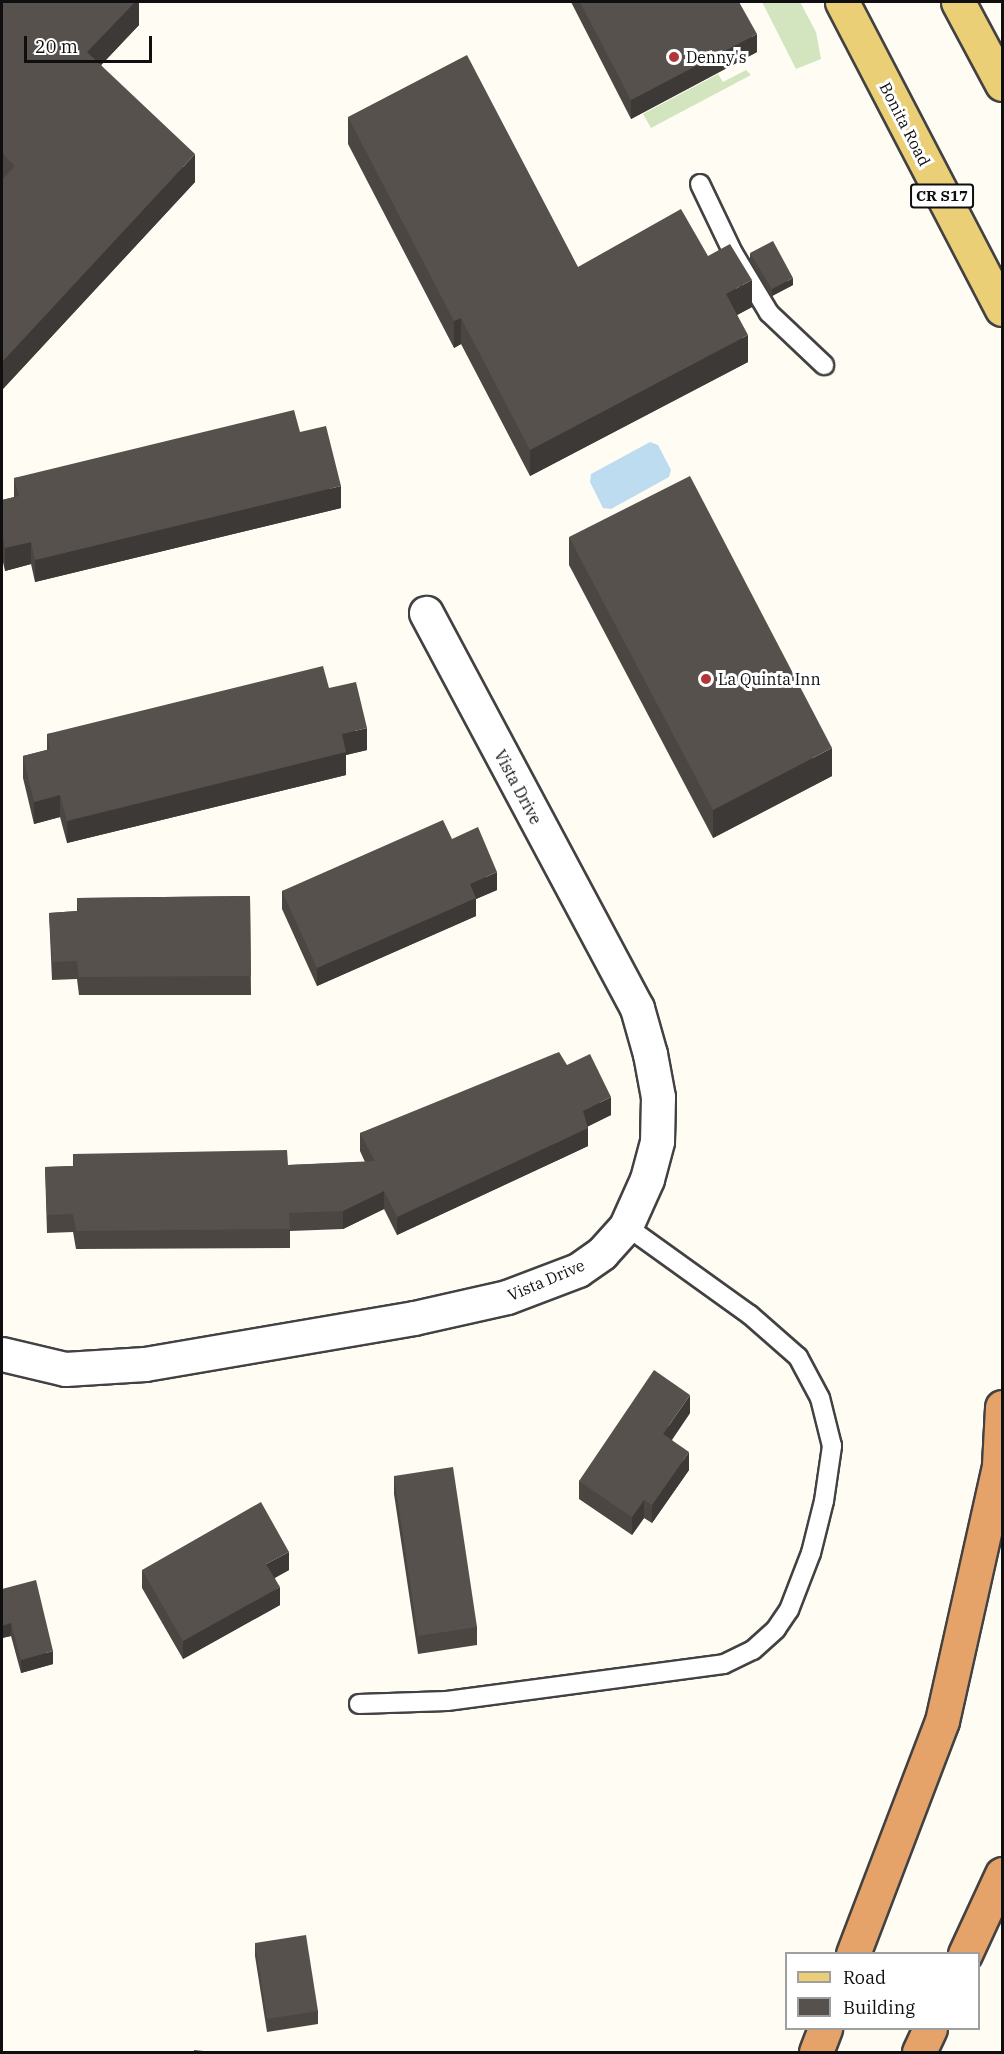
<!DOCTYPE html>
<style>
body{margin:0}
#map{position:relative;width:1004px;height:2054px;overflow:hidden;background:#fefcf3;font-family:"IBM Plex Serif",serif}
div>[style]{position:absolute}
.green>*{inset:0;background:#d3e5bf}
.water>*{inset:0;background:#bddcf0}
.roads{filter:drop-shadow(2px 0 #424242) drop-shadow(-2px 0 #424242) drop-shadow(0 2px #424242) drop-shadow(0 -2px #424242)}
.lane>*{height:18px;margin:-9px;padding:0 9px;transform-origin:9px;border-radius:9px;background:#fff}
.street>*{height:33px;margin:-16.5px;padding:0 16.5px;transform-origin:16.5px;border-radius:16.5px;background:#fff}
.primary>*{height:33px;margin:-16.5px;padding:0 16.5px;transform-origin:16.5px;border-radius:16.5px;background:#eacf77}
.highway>*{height:33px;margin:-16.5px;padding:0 16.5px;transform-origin:16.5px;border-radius:16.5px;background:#e5a36a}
.wall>*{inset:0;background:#4b4642}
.shaded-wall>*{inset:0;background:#3d3936}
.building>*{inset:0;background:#57514d}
.dots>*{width:16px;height:16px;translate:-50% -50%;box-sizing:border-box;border:3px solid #fff;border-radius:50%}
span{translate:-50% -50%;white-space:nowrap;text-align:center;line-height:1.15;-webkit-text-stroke:6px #fff;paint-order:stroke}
.shield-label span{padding:2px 4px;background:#fff;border:2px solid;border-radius:4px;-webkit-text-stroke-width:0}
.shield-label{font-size:15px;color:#0f0f0f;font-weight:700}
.poi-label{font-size:16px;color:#0f0f0f}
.left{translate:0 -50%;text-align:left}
.street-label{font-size:16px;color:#0f0f0f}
.frame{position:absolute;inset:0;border:3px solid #0f0f0f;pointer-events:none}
.legend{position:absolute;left:785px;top:1952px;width:195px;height:78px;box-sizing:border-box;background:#fff;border:2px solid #9f9f9f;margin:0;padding:8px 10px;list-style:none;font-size:18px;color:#0f0f0f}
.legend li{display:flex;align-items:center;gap:12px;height:30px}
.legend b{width:30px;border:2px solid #9f9f9f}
.scale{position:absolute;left:24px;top:36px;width:128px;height:27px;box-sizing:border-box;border:3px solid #0f0f0f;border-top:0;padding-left:8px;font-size:18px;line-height:21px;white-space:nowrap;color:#0f0f0f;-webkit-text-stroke:4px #fff;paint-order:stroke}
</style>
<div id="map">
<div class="green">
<i style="clip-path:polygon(762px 2px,800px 2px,816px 32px,821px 59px,796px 69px)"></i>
<i style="clip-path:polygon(746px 70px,751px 75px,651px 128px,643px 114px,718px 74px,723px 82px)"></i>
</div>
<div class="water">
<i style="clip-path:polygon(650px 442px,658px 445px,671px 470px,669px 477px,611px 509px,603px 508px,590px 482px,591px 474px)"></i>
</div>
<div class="roads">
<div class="lane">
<i style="left:700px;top:184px;width:76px;rotate:64.4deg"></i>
<i style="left:733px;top:253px;width:70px;rotate:59deg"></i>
<i style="left:769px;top:313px;width:76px;rotate:43.4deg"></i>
<i style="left:359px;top:1704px;width:88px;rotate:-2deg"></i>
<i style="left:447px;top:1701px;width:279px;rotate:-7.6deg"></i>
<i style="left:724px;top:1664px;width:32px;rotate:-26deg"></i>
<i style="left:753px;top:1650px;width:31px;rotate:-42deg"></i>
<i style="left:776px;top:1629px;width:23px;rotate:-56deg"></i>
<i style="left:789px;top:1610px;width:61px;rotate:-68.9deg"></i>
<i style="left:811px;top:1553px;width:54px;rotate:-76deg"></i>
<i style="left:824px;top:1501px;width:56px;rotate:-81.7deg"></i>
<i style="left:832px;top:1446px;width:49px;rotate:-104deg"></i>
<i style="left:820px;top:1398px;width:47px;rotate:-118.2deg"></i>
<i style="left:798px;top:1357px;width:64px;rotate:-138.8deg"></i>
<i style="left:750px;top:1315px;width:153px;rotate:-144.3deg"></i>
</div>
<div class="street">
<i style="left:2px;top:1354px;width:65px;rotate:13.4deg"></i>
<i style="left:65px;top:1369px;width:80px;rotate:-3.6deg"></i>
<i style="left:145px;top:1364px;width:273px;rotate:-9.7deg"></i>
<i style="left:414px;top:1318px;width:95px;rotate:-12.7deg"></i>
<i style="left:507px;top:1297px;width:76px;rotate:-20.8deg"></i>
<i style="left:578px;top:1270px;width:29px;rotate:-35deg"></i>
<i style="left:602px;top:1253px;width:36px;rotate:-48deg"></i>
<i style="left:626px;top:1226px;width:51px;rotate:-65.9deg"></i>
<i style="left:647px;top:1179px;width:39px;rotate:-75deg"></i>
<i style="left:657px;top:1141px;width:44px;rotate:-88.7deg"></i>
<i style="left:658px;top:1097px;width:44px;rotate:-100.5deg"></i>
<i style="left:650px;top:1054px;width:48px;rotate:-105.8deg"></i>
<i style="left:637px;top:1008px;width:448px;rotate:-118.1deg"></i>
</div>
<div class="primary">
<i style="left:842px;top:2px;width:346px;rotate:62.5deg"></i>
<i style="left:958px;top:2px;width:93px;rotate:61.8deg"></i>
</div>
<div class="highway">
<i style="left:853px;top:1954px;width:249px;rotate:-69.1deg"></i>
<i style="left:942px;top:1721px;width:262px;rotate:-77.4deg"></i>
<i style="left:999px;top:1465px;width:58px;rotate:-87deg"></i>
<i style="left:965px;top:1954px;width:88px;rotate:-65.2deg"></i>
<i style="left:816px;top:2052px;width:26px;rotate:-69deg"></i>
<i style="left:919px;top:2052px;width:26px;rotate:-65deg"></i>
</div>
</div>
<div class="wall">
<i style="clip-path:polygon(2px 2px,139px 2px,139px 25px,101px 65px,195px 182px,2px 390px)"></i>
<i style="clip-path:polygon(571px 2px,739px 2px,757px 52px,631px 119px)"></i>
<i style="clip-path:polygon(348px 117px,578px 267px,708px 256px,752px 307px,737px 315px,748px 362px,530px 476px,461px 344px,454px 348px,348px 144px)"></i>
<i style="clip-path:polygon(750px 253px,793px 285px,772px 296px,750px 260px)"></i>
<i style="clip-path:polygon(300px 432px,341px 508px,35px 582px,31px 564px,5px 571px,2px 558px,2px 500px,14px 497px,14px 478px)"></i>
<i style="clip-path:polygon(569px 537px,832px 776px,713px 838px,569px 565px)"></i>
<i style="clip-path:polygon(329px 688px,367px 750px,346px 755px,346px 775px,67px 843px,60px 817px,34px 824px,23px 778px,23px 756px,47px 750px,47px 734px)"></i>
<i style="clip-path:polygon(452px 839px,497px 890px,476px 899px,476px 916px,317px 986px,282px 909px,282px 891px)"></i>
<i style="clip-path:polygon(250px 896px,251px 995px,79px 995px,77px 979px,52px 980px,49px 913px,77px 911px,77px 898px)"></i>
<i style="clip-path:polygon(567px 1065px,611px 1115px,588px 1126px,588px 1146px,397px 1235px,384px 1209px,343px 1229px,290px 1231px,290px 1248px,76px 1249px,73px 1232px,47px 1233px,45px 1167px,73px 1166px,73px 1154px,288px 1165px,365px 1162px,360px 1151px,360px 1133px)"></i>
<i style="clip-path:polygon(690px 1413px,672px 1440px,689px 1470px,652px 1523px,644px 1518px,632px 1535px,579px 1499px,579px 1481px)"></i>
<i style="clip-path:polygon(394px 1476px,477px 1627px,477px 1645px,418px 1654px,394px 1494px)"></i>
<i style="clip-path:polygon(142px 1570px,289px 1570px,275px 1578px,280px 1605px,183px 1659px,142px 1588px)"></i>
<i style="clip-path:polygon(2px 1589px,53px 1664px,21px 1673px,11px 1636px,2px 1638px)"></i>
<i style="clip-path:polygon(255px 1943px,318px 2011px,318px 2024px,267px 2032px,255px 1956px)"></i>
</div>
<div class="shaded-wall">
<i style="clip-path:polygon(135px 2px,139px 2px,139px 25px,87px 80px,87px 52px)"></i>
<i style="clip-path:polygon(757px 34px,757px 52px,631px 119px,631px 100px)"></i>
<i style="clip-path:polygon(195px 154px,195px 182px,2px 390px,2px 362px)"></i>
<i style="clip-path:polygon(793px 278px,793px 285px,772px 296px,772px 289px)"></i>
<i style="clip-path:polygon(752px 280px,752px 307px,726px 321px,726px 294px)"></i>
<i style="clip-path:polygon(461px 318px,461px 344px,454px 348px,454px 321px)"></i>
<i style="clip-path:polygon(748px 335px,748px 362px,530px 476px,530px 450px)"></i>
<i style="clip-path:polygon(341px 486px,341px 508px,35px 582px,35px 560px)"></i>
<i style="clip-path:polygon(31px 542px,31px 564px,5px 571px,5px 548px)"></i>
<i style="clip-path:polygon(367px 728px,367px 750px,346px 755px,346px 775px,67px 843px,67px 821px,342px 734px)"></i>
<i style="clip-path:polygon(832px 748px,832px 776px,713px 838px,713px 810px)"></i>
<i style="clip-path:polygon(60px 795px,60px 817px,34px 824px,34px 802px)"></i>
<i style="clip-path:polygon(497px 872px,497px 890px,476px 899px,476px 916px,317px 986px,317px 968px,470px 884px)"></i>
<i style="clip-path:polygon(611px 1097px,611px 1115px,583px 1129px,583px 1111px)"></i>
<i style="clip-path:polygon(588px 1128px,588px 1146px,397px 1235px,397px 1217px)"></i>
<i style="clip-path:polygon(384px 1191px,384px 1209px,343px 1229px,343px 1211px)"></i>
<i style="clip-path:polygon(690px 1395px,690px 1413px,663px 1452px,663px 1434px)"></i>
<i style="clip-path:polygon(689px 1452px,689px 1470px,652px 1523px,652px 1505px)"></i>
<i style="clip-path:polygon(644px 1500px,644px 1518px,632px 1535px,632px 1517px)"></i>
<i style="clip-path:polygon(289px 1552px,289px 1570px,266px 1582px,266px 1564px)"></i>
<i style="clip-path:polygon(280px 1587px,280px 1605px,183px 1659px,183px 1641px)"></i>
<i style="clip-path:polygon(11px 1623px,11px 1636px,2px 1638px,2px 1626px)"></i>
<i style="clip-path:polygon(53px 1651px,53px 1664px,21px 1673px,21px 1660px)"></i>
</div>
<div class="building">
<i style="clip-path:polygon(2px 2px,135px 2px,87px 52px,195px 154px,2px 362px,2px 180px,15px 166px,2px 153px)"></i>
<i style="clip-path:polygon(580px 2px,739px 2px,757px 34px,631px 100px)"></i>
<i style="clip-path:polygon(467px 55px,578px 267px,681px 209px,708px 256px,730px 244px,752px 280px,726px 294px,748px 335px,530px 450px,461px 318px,454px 321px,348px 117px)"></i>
<i style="clip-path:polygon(773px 241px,793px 278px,772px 289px,750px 253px)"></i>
<i style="clip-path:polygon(294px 410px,300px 432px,326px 426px,341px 486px,35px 560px,31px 542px,5px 548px,2px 535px,2px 500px,19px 496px,14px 478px)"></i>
<i style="clip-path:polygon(690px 476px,832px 748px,713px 810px,569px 537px)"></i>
<i style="clip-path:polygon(323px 666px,329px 688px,356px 682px,367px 728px,342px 734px,346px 752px,67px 821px,60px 795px,34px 802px,23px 756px,50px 749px,47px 734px)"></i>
<i style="clip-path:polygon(443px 820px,452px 839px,478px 827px,497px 872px,470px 884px,476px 898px,317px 968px,282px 891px)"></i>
<i style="clip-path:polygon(250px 896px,251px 976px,79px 977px,77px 961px,52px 962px,49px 913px,78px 911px,77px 898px)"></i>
<i style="clip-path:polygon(559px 1052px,567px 1065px,590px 1054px,611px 1097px,583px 1111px,588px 1128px,397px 1217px,384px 1191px,343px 1211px,289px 1213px,290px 1229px,76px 1231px,73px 1214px,47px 1215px,45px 1167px,74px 1166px,73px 1154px,287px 1150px,288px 1165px,375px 1161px,360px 1133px)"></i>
<i style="clip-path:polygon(654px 1370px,690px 1395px,663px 1434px,689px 1452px,652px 1505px,644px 1500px,632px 1517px,579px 1481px)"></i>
<i style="clip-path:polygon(453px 1467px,477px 1627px,418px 1636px,394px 1476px)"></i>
<i style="clip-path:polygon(261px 1502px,289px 1552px,266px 1564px,280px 1587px,183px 1641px,142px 1570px)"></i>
<i style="clip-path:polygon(36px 1580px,53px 1651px,21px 1660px,11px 1623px,2px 1626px,2px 1589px)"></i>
<i style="clip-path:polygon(306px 1935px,318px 2011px,267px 2019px,255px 1943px)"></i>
<i style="clip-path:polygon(194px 2050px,213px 2052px,194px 2052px)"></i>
</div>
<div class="dots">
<i style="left:674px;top:57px;background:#b1353a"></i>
<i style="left:706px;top:679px;background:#b1353a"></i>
</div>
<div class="shield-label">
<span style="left:942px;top:196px">CR S17</span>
</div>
<div class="poi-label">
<span class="left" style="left:686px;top:57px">Denny's</span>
<span class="left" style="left:718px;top:679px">La Quinta Inn</span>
</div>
<div class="street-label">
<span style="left:905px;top:124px;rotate:63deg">Bonita Road</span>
<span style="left:518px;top:787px;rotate:62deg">Vista Drive</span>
<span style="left:546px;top:1280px;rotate:-23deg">Vista Drive</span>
</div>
<div class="frame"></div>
<ul class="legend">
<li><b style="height:8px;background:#eacf77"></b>Road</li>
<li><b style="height:16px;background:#57514d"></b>Building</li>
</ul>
<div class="scale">20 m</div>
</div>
